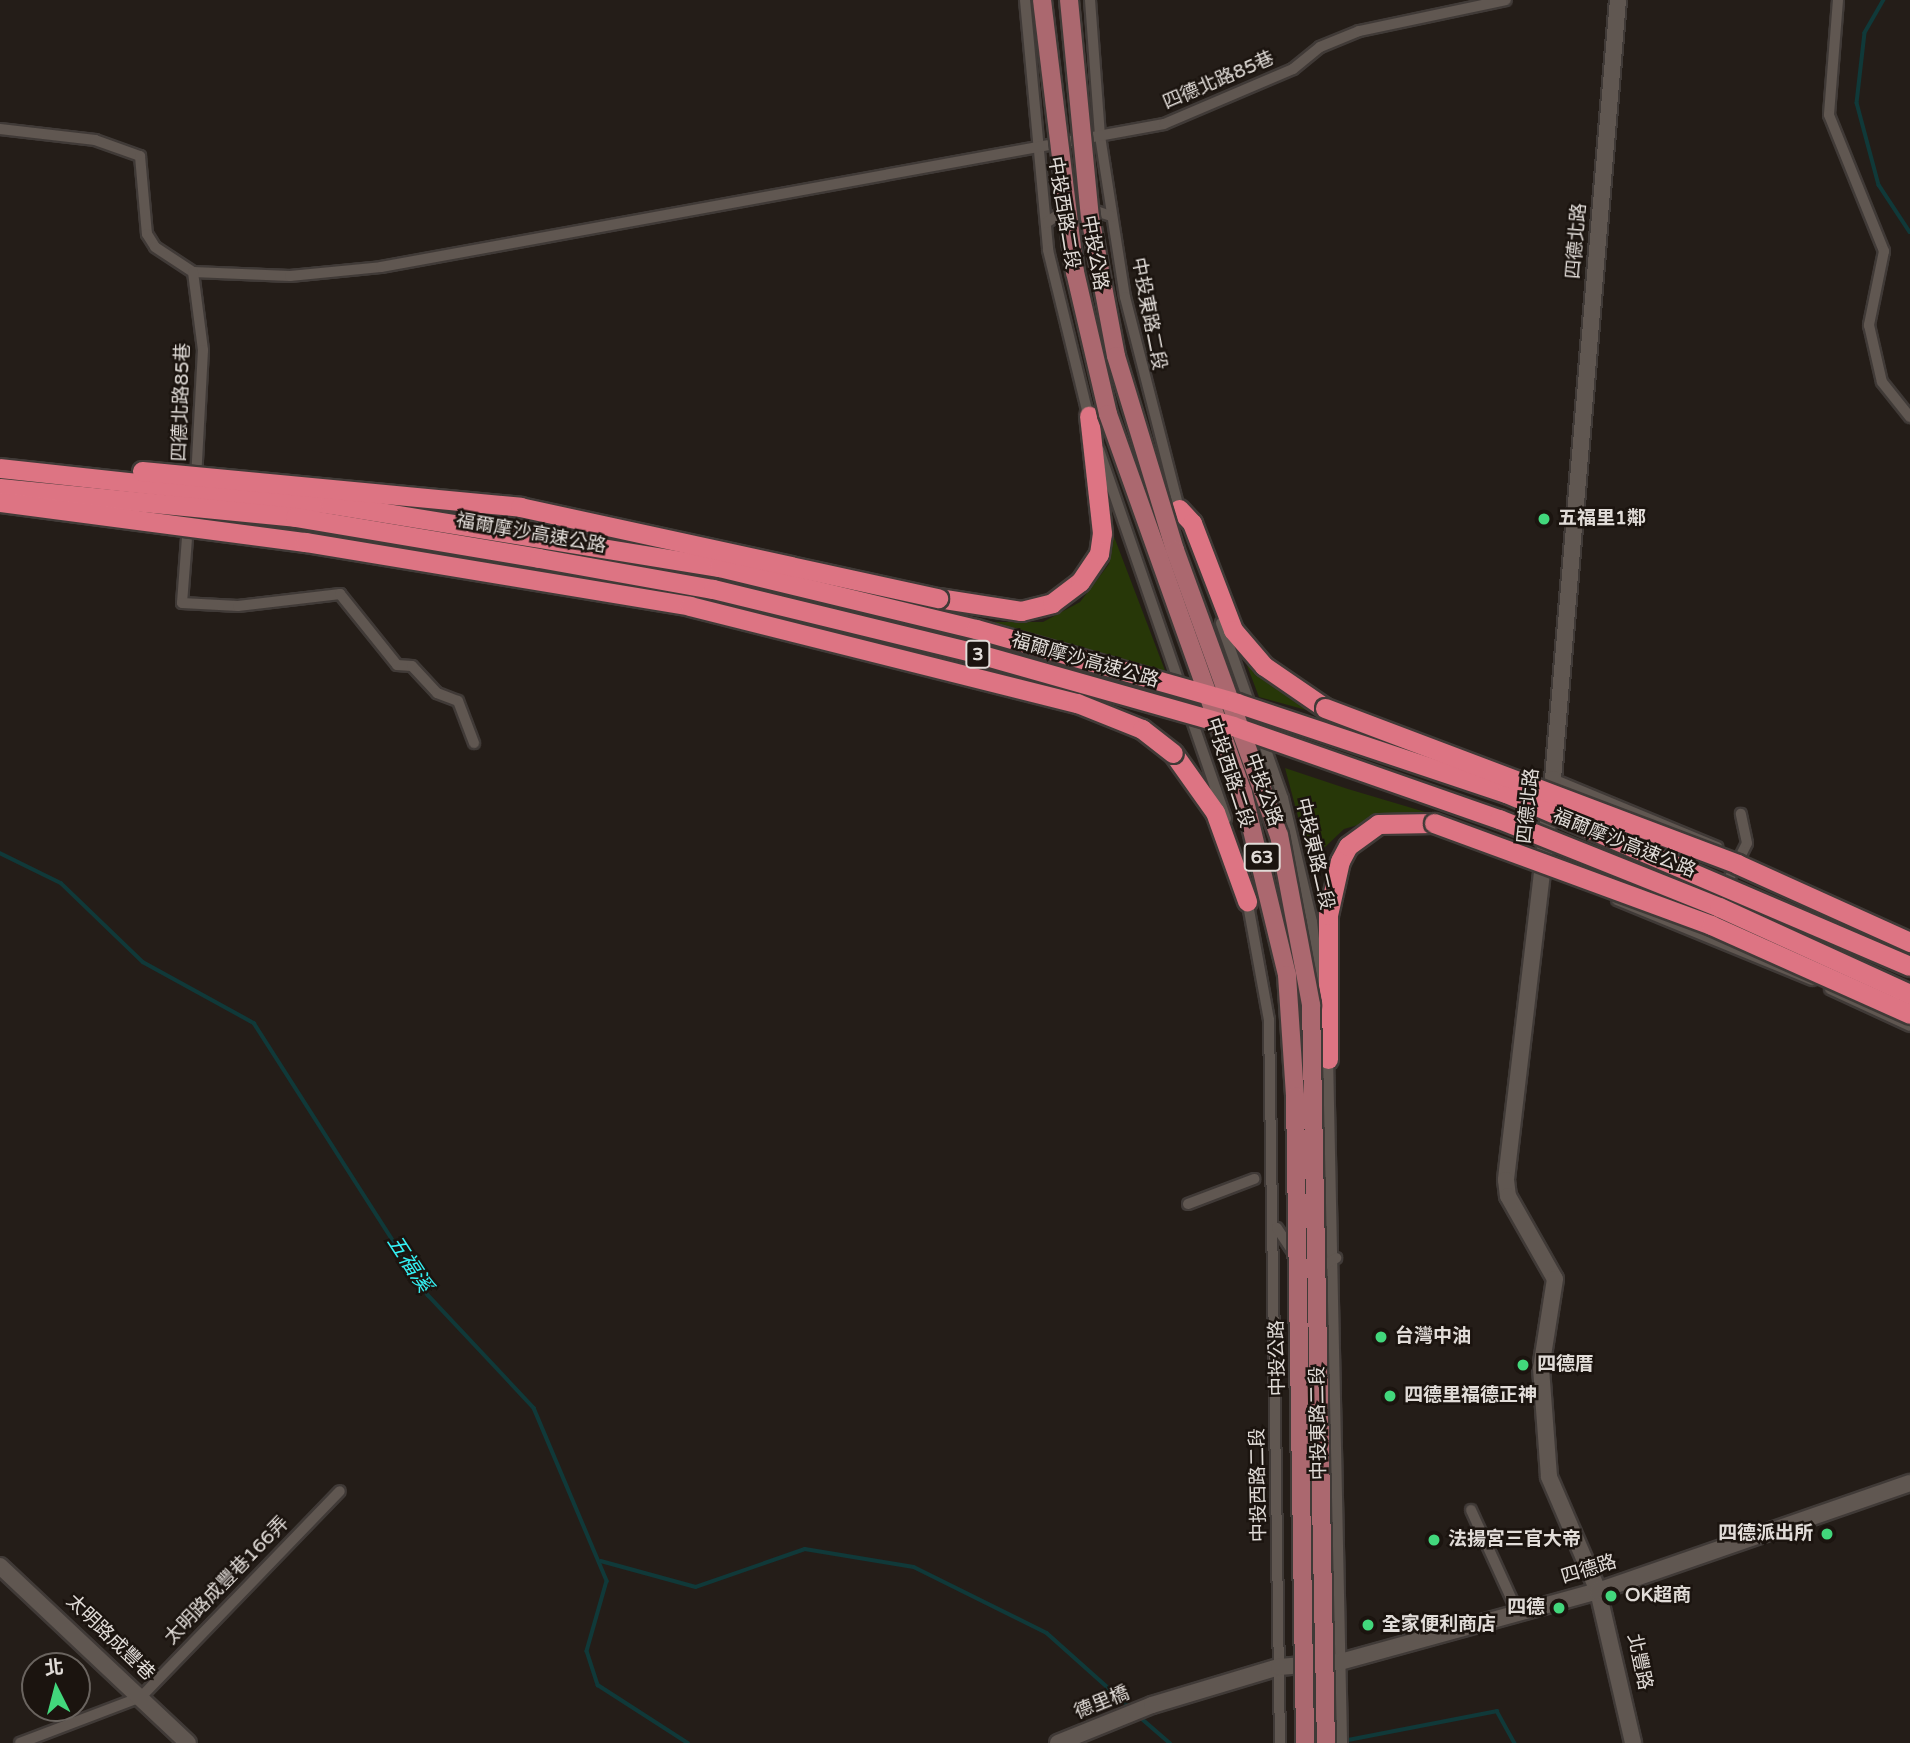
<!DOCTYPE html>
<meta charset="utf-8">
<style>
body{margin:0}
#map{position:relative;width:1910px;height:1743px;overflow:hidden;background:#241d18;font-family:"Varela Round","Noto Sans TC",sans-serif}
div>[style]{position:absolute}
.green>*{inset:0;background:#273708}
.stream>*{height:3.5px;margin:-1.75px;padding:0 1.75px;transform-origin:1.75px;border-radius:1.75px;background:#103939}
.roads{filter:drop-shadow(2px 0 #403a37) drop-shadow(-2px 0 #403a37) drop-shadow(0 2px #403a37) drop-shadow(0 -2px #403a37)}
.street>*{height:10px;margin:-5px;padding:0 5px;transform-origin:5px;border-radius:5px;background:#605751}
.secondary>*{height:16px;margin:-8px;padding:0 8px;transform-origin:8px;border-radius:8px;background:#605751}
.highway>*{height:19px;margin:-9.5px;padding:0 9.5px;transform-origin:9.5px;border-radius:9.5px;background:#dd7483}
.bridges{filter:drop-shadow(2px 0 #403a37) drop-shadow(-2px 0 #403a37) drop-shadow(0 2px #403a37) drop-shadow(0 -2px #403a37)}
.primary-bridge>*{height:18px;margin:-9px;padding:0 9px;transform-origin:9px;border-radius:9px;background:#ab686f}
.highway-bridge>*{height:19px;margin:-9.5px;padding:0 9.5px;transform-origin:9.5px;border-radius:9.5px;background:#dd7483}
.dots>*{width:19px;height:19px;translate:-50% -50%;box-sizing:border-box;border:4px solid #1b140f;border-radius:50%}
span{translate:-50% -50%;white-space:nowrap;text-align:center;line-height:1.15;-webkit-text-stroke:5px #1b140f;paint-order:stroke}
.shield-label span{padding:2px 5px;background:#1b140f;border:2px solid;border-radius:5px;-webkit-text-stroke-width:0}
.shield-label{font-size:18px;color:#e1dcd8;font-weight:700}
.street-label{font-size:19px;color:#e1dcd8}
.poi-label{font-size:19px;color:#e1dcd8;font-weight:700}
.left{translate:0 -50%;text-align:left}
.right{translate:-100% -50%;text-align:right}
.water-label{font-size:21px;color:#35f1f4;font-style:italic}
.north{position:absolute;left:21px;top:1652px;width:70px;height:70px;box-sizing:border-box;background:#1b140f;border:2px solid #6a645f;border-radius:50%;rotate:354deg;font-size:19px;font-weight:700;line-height:28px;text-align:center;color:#e1dcd8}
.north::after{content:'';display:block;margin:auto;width:24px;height:32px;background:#42d77c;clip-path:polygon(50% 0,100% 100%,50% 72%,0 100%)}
</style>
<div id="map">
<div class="green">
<i style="clip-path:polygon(1113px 534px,1166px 673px,993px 622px,1043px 622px,1080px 602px,1109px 564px)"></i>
<i style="clip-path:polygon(1243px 655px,1279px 688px,1317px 713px,1259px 697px)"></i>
<i style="clip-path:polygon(1285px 768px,1348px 789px,1432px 814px,1399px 813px,1344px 829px,1324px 848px,1316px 884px)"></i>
</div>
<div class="stream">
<i style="left:1884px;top:0;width:38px;rotate:120deg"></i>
<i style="left:1865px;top:33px;width:70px;rotate:96.5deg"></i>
<i style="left:1857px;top:103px;width:85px;rotate:75deg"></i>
<i style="left:1879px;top:185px;width:56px;rotate:56.6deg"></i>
<i style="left:0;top:853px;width:68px;rotate:26.2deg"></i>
<i style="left:61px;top:883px;width:114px;rotate:43.9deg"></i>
<i style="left:143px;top:962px;width:127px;rotate:28.8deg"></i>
<i style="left:254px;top:1023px;width:323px;rotate:57.4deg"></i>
<i style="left:428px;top:1295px;width:155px;rotate:46.8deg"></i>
<i style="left:534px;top:1408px;width:188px;rotate:67.1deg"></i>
<i style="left:607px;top:1581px;width:73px;rotate:105.9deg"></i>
<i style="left:587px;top:1651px;width:36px;rotate:72deg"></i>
<i style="left:598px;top:1685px;width:107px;rotate:32.8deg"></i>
<i style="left:601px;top:1561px;width:98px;rotate:15.3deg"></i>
<i style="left:696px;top:1587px;width:115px;rotate:-19.2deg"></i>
<i style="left:805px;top:1549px;width:110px;rotate:9.4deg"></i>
<i style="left:914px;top:1567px;width:148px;rotate:26.4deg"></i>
<i style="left:1047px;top:1633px;width:114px;rotate:41.8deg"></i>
<i style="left:1140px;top:1717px;width:40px;rotate:41deg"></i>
<i style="left:1343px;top:1741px;width:157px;rotate:-11deg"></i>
<i style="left:1497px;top:1711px;width:37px;rotate:61deg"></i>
</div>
<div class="roads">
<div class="street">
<i style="left:1025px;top:0;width:251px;rotate:84.7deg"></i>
<i style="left:1048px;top:250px;width:173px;rotate:76.3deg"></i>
<i style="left:1090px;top:0;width:136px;rotate:85.8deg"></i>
<i style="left:1100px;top:136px;width:163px;rotate:81.2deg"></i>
<i style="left:1125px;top:297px;width:223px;rotate:75.7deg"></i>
<i style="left:1838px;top:0;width:115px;rotate:94.5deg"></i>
<i style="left:1829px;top:115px;width:147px;rotate:68deg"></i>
<i style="left:1884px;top:251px;width:76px;rotate:101.5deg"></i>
<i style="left:1869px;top:325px;width:58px;rotate:77.2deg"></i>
<i style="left:1882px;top:382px;width:45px;rotate:51.3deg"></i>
<i style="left:0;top:129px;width:96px;rotate:6.6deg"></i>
<i style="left:95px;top:140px;width:48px;rotate:19.6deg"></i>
<i style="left:140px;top:156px;width:78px;rotate:84.9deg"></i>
<i style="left:147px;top:234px;width:15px;rotate:58deg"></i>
<i style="left:155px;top:247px;width:45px;rotate:33.3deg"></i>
<i style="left:193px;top:272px;width:97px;rotate:2.4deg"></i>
<i style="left:290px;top:276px;width:91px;rotate:-5.6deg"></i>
<i style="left:381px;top:267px;width:796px;rotate:-10.35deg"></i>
<i style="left:1164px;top:124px;width:140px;rotate:-23.1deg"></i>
<i style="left:1293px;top:69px;width:35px;rotate:-39deg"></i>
<i style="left:1320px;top:47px;width:42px;rotate:-22.3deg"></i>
<i style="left:1359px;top:31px;width:150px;rotate:-11.9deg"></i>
<i style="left:1046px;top:223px;width:34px;rotate:-34deg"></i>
<i style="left:1074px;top:204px;width:40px;rotate:18deg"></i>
<i style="left:193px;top:272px;width:79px;rotate:82.7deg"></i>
<i style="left:203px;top:350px;width:128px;rotate:93.1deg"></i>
<i style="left:1099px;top:450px;width:390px;rotate:71deg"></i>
<i style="left:188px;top:525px;width:78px;rotate:94.4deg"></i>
<i style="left:182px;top:603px;width:56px;rotate:3.1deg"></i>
<i style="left:238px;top:606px;width:103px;rotate:-6.7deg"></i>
<i style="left:340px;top:594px;width:91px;rotate:51.2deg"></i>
<i style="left:397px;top:665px;width:15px;rotate:4deg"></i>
<i style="left:412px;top:666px;width:37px;rotate:47deg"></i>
<i style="left:437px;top:693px;width:22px;rotate:21deg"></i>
<i style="left:458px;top:701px;width:45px;rotate:69.1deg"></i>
<i style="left:1221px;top:623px;width:186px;rotate:70.5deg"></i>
<i style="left:1283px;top:798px;width:127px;rotate:76.8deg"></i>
<i style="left:1312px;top:922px;width:66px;rotate:83.1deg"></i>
<i style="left:1553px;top:779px;width:178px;rotate:22.5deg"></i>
<i style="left:1724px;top:889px;width:51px;rotate:-63.4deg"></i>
<i style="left:1747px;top:843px;width:30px;rotate:-102deg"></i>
<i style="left:1247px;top:899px;width:123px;rotate:79.7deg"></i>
<i style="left:1269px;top:1020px;width:723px;rotate:89.13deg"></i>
<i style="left:1617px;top:900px;width:211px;rotate:22.3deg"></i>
<i style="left:1830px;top:989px;width:88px;rotate:24.8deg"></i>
<i style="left:1328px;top:1056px;width:687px;rotate:88.83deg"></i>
<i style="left:1188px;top:1204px;width:71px;rotate:-20.7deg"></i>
<i style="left:1277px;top:1228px;width:43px;rotate:56.3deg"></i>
<i style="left:1301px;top:1264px;width:18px;rotate:13deg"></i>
<i style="left:1319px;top:1268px;width:20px;rotate:-30deg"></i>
<i style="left:1471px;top:1510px;width:113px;rotate:65.5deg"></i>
<i style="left:20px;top:1743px;width:129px;rotate:-20.8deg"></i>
<i style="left:141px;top:1697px;width:286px;rotate:-46deg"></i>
</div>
<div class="secondary">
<i style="left:1618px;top:0;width:782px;rotate:94.77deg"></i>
<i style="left:1553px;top:779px;width:404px;rotate:96.7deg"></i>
<i style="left:1506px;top:1180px;width:16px;rotate:83deg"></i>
<i style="left:1508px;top:1196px;width:95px;rotate:60.5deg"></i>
<i style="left:1555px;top:1279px;width:90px;rotate:98.9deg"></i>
<i style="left:1541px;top:1368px;width:109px;rotate:85.8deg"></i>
<i style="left:1549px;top:1477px;width:124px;rotate:66.7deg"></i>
<i style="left:1598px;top:1591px;width:156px;rotate:77deg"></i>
<i style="left:0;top:1566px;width:258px;rotate:43.3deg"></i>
<i style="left:1058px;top:1743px;width:101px;rotate:-22deg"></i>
<i style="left:1152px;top:1705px;width:133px;rotate:-16.7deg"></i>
<i style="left:1279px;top:1667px;width:61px;rotate:-4.7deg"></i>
<i style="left:1340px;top:1662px;width:268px;rotate:-15.4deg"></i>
<i style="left:1598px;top:1591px;width:330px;rotate:-19.1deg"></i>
</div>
<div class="highway">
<i style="left:1179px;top:509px;width:19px;rotate:47deg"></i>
<i style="left:1192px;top:523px;width:115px;rotate:69deg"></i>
<i style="left:1233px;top:630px;width:48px;rotate:49.3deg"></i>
<i style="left:1264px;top:666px;width:74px;rotate:34.5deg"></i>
<i style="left:938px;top:598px;width:84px;rotate:8.9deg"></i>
<i style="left:1021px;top:611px;width:32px;rotate:-14deg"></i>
<i style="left:1052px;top:603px;width:35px;rotate:-37deg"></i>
<i style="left:1080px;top:582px;width:34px;rotate:-56deg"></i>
<i style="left:1099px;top:554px;width:21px;rotate:-82deg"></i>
<i style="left:1102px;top:533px;width:118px;rotate:-96.3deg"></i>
<i style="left:1173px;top:753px;width:72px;rotate:54.6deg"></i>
<i style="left:1215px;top:812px;width:95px;rotate:70.2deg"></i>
<i style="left:1328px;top:1059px;width:144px;rotate:-90deg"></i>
<i style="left:1328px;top:915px;width:55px;rotate:-77.5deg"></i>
<i style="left:1340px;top:861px;width:17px;rotate:-62deg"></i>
<i style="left:1348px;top:846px;width:37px;rotate:-36deg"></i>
<i style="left:1378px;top:824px;width:56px;rotate:-1deg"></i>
</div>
</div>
<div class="bridges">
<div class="primary-bridge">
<i style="left:1042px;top:0;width:274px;rotate:83.1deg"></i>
<i style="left:1075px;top:272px;width:146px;rotate:76.9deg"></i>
<i style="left:1108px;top:414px;width:402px;rotate:70.4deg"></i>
<i style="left:1243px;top:793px;width:187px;rotate:76.4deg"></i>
<i style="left:1287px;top:975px;width:121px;rotate:86.2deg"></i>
<i style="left:1295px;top:1096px;width:647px;rotate:89.11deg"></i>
<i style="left:1069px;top:0;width:218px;rotate:84.5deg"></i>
<i style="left:1090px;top:217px;width:141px;rotate:79.4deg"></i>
<i style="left:1116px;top:356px;width:203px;rotate:73.1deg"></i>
<i style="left:1175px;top:550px;width:303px;rotate:70deg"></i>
<i style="left:1279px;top:835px;width:173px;rotate:79.3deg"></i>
<i style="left:1311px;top:1005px;width:738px;rotate:88.84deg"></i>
</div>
<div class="highway-bridge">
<i style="left:0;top:468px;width:332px;rotate:6.2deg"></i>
<i style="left:330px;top:504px;width:394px;rotate:9.2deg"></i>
<i style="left:719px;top:567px;width:264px;rotate:13.6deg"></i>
<i style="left:976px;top:629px;width:271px;rotate:15.8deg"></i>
<i style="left:1237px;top:703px;width:284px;rotate:18.5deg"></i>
<i style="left:1506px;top:793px;width:439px;rotate:23.2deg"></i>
<i style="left:142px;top:471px;width:380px;rotate:5.4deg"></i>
<i style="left:520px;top:507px;width:428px;rotate:12.3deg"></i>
<i style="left:0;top:488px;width:296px;rotate:5.6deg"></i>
<i style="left:295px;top:517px;width:247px;rotate:9.5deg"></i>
<i style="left:539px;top:558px;width:177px;rotate:10.1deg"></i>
<i style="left:713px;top:589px;width:262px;rotate:13.7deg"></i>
<i style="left:968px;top:651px;width:275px;rotate:15.8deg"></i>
<i style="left:1233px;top:726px;width:282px;rotate:19.3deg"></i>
<i style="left:1499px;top:819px;width:237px;rotate:21.8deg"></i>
<i style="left:1719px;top:907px;width:210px;rotate:24.5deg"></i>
<i style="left:0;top:502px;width:308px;rotate:7.5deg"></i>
<i style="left:305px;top:542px;width:390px;rotate:9.4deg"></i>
<i style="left:690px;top:606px;width:399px;rotate:14.1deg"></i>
<i style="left:1077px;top:703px;width:70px;rotate:21.8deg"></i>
<i style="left:1142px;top:729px;width:39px;rotate:38deg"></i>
<i style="left:1325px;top:708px;width:441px;rotate:20.7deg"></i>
<i style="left:1737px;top:864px;width:190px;rotate:24.3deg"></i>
<i style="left:1434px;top:823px;width:295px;rotate:20.2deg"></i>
<i style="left:1711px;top:925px;width:218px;rotate:24.1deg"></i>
</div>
</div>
<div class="dots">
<i style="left:1544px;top:519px;background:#42d77c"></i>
<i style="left:1381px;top:1337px;background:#42d77c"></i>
<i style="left:1523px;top:1365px;background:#42d77c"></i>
<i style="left:1390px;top:1396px;background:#42d77c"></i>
<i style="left:1827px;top:1534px;background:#42d77c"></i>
<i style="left:1434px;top:1540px;background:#42d77c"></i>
<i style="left:1611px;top:1596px;background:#42d77c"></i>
<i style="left:1559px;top:1608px;background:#42d77c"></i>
<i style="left:1368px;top:1625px;background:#42d77c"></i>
</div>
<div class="shield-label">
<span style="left:978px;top:654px">3</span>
<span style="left:1262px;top:857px">63</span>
</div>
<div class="street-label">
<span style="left:1219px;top:81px;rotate:-23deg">四德北路85巷</span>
<span style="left:1063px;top:213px;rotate:81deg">中投西路二段</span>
<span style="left:1577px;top:241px;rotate:-85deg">四德北路</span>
<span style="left:1094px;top:253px;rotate:80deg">中投公路</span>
<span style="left:1148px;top:314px;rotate:79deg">中投東路二段</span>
<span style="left:182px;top:402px;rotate:-88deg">四德北路85巷</span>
<span style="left:531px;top:534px;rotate:10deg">福爾摩沙高速公路</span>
<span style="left:1085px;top:661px;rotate:16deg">福爾摩沙高速公路</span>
<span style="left:1229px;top:773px;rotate:72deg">中投西路二段</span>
<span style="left:1263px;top:790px;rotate:71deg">中投公路</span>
<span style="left:1529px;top:806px;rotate:-84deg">四德北路</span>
<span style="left:1624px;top:844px;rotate:22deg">福爾摩沙高速公路</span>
<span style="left:1314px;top:854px;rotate:77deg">中投東路二段</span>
<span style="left:1278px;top:1358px;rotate:-91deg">中投公路</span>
<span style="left:1319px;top:1423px;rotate:-91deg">中投東路二段</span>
<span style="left:1259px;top:1485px;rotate:-91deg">中投西路二段</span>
<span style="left:1589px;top:1570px;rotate:-17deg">四德路</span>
<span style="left:227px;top:1581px;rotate:-46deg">太明路成豐巷166弄</span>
<span style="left:110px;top:1638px;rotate:44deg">太明路成豐巷</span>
<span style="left:1639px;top:1662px;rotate:78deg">北豐路</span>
<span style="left:1102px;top:1703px;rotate:-22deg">德里橋</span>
</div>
<div class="poi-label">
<span class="left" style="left:1558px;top:519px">五福里1鄰</span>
<span class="left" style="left:1395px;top:1337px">台灣中油</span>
<span class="left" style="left:1537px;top:1365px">四德厝</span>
<span class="left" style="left:1404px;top:1396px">四德里福德正神</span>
<span class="right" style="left:1813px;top:1534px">四德派出所</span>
<span class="left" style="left:1448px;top:1540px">法揚宮三官大帝</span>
<span class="left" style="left:1625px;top:1596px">OK超商</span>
<span class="right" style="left:1545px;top:1608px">四德</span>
<span class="left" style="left:1382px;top:1625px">全家便利商店</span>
</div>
<div class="water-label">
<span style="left:409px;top:1264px;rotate:57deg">五福溪</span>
</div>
<div class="north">北</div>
</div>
